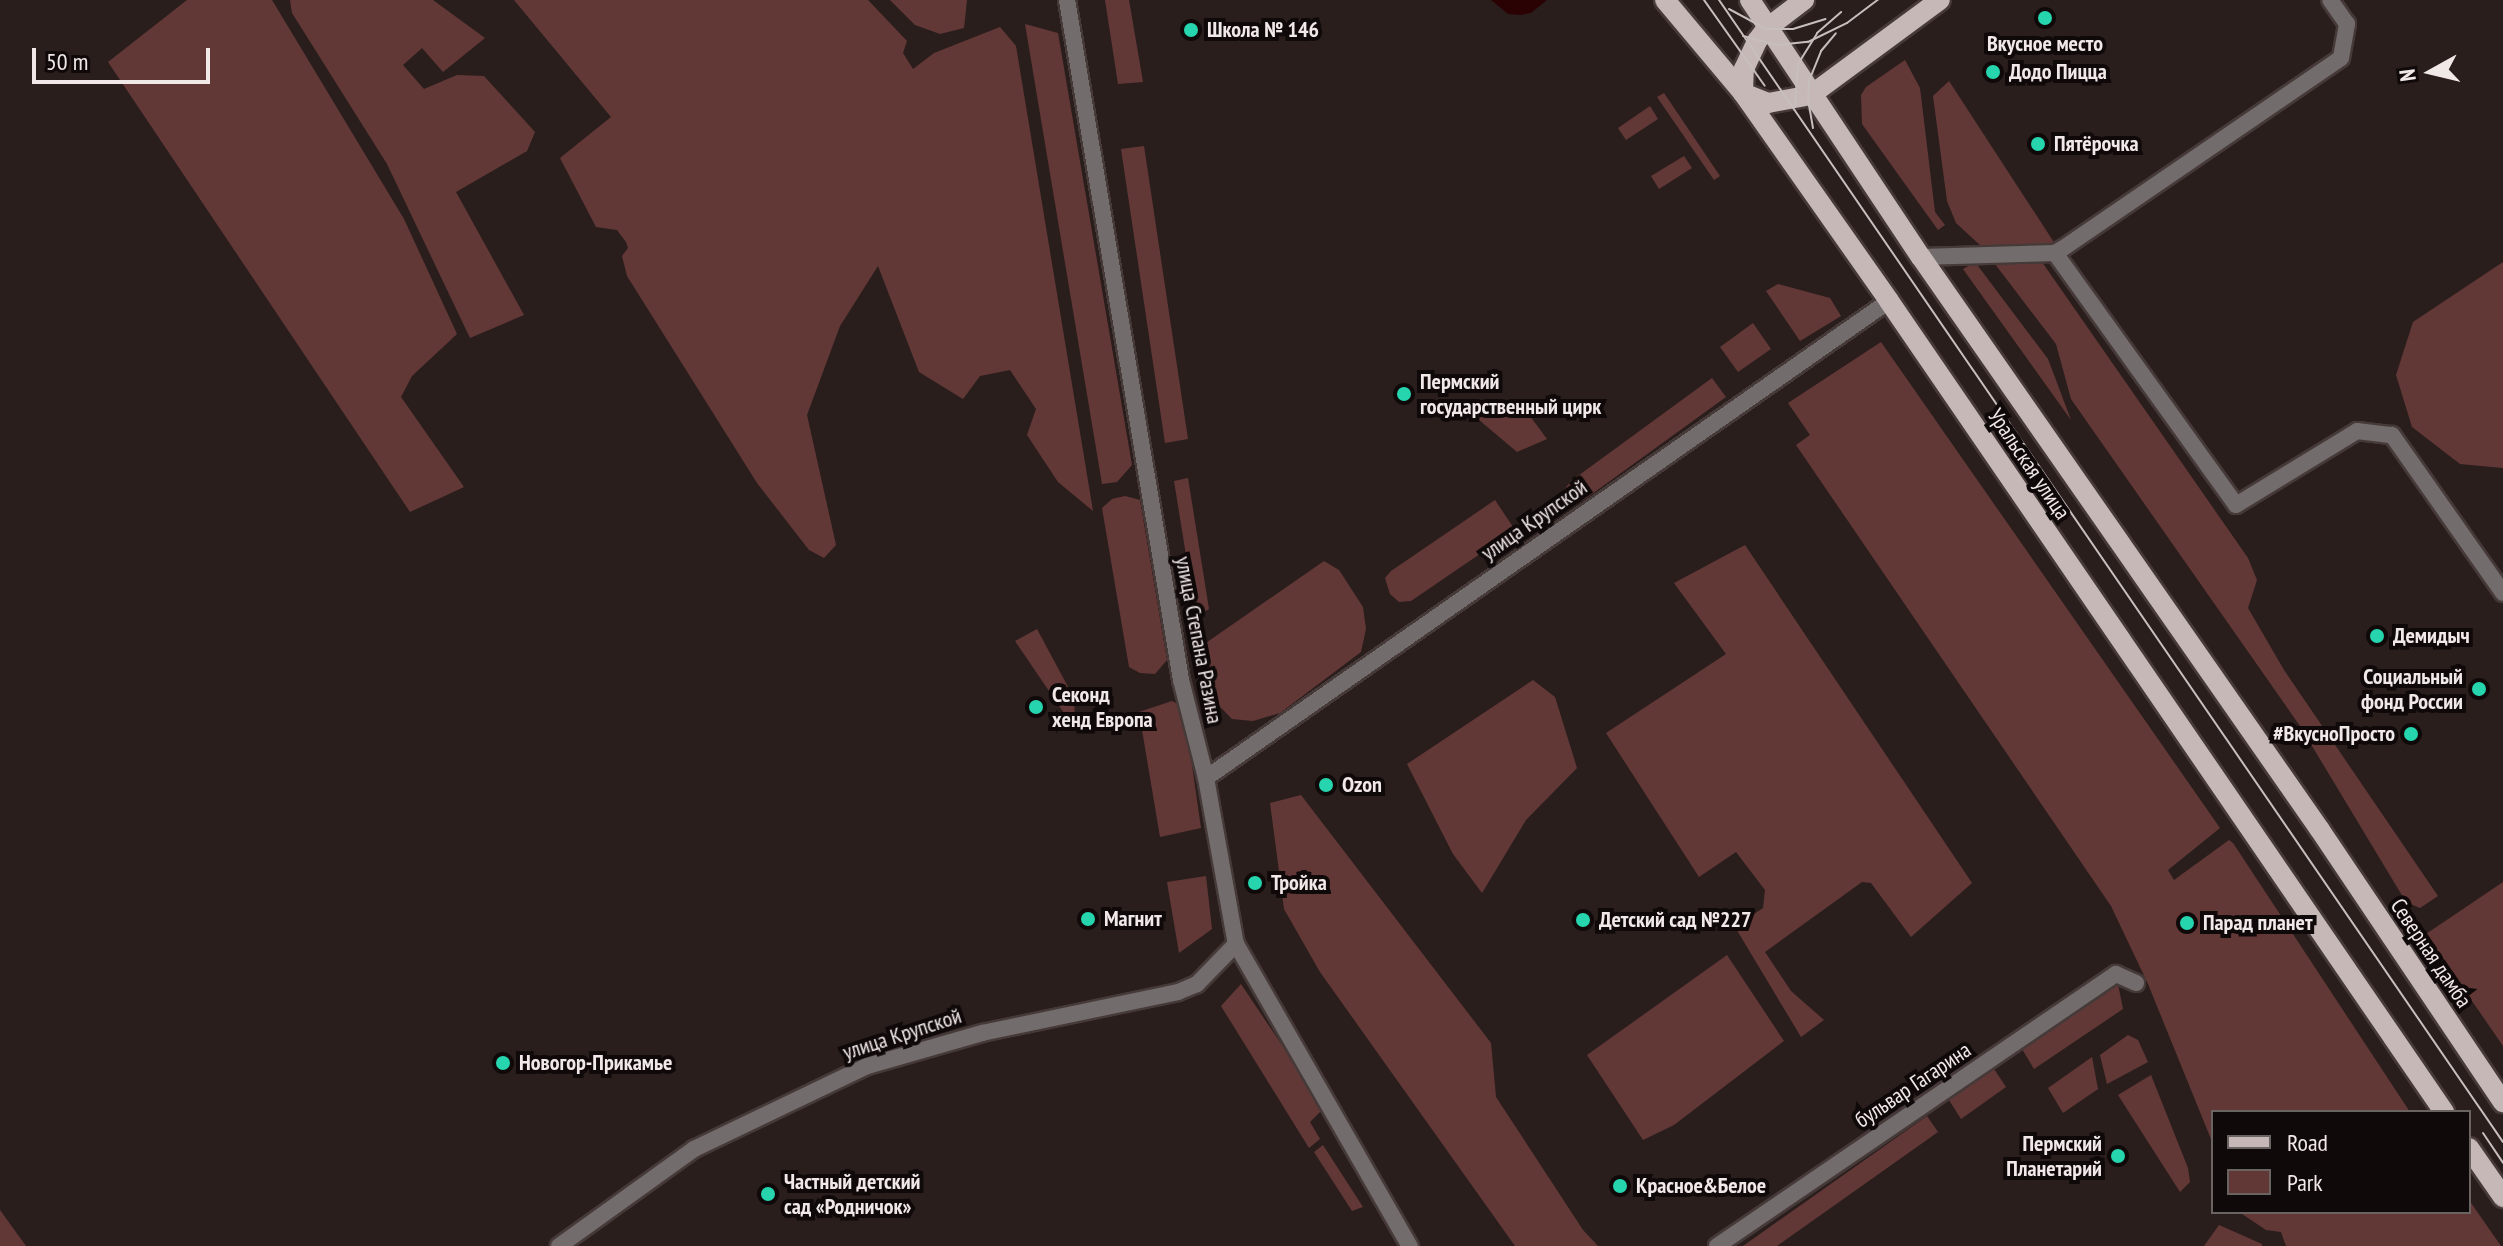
<!DOCTYPE html>
<meta charset="utf-8">
<style>
body{margin:0}
#map{position:relative;width:2503px;height:1246px;overflow:hidden;background:#2a1e1d;font-family:"PT Sans Narrow",sans-serif}
div>[style]{position:absolute}
.green>*{inset:0;background:#623837}
.water>*{inset:0;background:#2a0204}
.roads{filter:drop-shadow(2px 0 #463a39) drop-shadow(-2px 0 #463a39) drop-shadow(0 2px #463a39) drop-shadow(0 -2px #463a39)}
.street>*{height:16px;margin:-8px;padding:0 8px;transform-origin:8px;border-radius:8px;background:#736c6c}
.primary>*{height:20px;margin:-10px;padding:0 10px;transform-origin:10px;border-radius:10px;background:#c6b8b7}
.tram>*{height:2px;margin:-1px;padding:0 1px;transform-origin:1px;border-radius:1px;background:#c7bebe}
.dots>*{width:22px;height:22px;translate:-50% -50%;box-sizing:border-box;border:4px solid #0f0a09;border-radius:50%}
span{translate:-50% -50%;white-space:nowrap;text-align:center;line-height:1.15;-webkit-text-stroke:8px #0f0a09;paint-order:stroke}
.poi-label{font-size:22px;color:#f1e8e8;font-weight:700}
.left{translate:0 -50%;text-align:left}
.right{translate:-100% -50%;text-align:right}
.street-label{font-size:22px;color:#f1e8e8}
.legend{position:absolute;left:2211px;top:1110px;width:260px;height:104px;box-sizing:border-box;background:#0f0a09;border:2px solid #696362;margin:0;padding:10px 14px;list-style:none;font-size:24px;color:#f1e8e8}
.legend li{display:flex;align-items:center;gap:16px;height:40px}
.legend b{width:40px;border:2px solid #696362}
.north{position:absolute;left:2391px;top:32px;width:80px;height:80px;-webkit-text-stroke:6px #0f0a09;paint-order:stroke;rotate:262deg;font-size:22px;font-weight:700;line-height:32px;text-align:center;color:#f1e8e8}
.north::after{content:'';display:block;margin:auto;width:28px;height:36px;background:#f1e8e8;clip-path:polygon(50% 0,100% 100%,50% 72%,0 100%)}
.scale{position:absolute;left:32px;top:48px;width:178px;height:36px;box-sizing:border-box;border:4px solid #f1e8e8;border-top:0;padding-left:10px;font-size:24px;line-height:28px;white-space:nowrap;color:#f1e8e8;-webkit-text-stroke:6px #0f0a09;paint-order:stroke}
</style>
<div id="map">
<div class="green">
<i style="clip-path:polygon(187px 0,272px 0,404px 219px,457px 334px,412px 376px,401px 397px,464px 487px,410px 512px,108px 62px)"></i>
<i style="clip-path:polygon(290px 0,433px 0,485px 38px,443px 72px,422px 48px,403px 65px,424px 89px,457px 75px,484px 76px,535px 132px,527px 151px,456px 192px,524px 315px,470px 338px,387px 164px,292px 13px)"></i>
<i style="clip-path:polygon(514px 0,868px 0,907px 41px,903px 53px,913px 69px,934px 53px,1000px 27px,1016px 46px,1093px 511px,1058px 482px,1027px 435px,1036px 409px,1010px 370px,980px 376px,963px 399px,919px 372px,878px 266px,840px 326px,807px 415px,836px 545px,824px 558px,809px 550px,757px 483px,627px 276px,622px 256px,628px 248px,626px 242px,617px 230px,596px 227px,560px 158px,611px 117px)"></i>
<i style="clip-path:polygon(890px 0,967px 0,964px 28px,940px 34px,915px 25px)"></i>
<i style="clip-path:polygon(1105px 0,1129px 0,1143px 82px,1118px 84px)"></i>
<i style="clip-path:polygon(1025px 24px,1058px 33px,1132px 465px,1117px 482px,1102px 484px)"></i>
<i style="clip-path:polygon(1905px 60px,1920px 88px,1935px 212px,1945px 225px,1938px 230px,1862px 124px,1861px 95px,1866px 87px)"></i>
<i style="clip-path:polygon(1949px 81px,2057px 247px,1981px 246px,1956px 223px,1947px 201px,1933px 96px)"></i>
<i style="clip-path:polygon(1664px 93px,1720px 176px,1714px 180px,1657px 97px)"></i>
<i style="clip-path:polygon(1650px 106px,1658px 119px,1626px 140px,1618px 128px)"></i>
<i style="clip-path:polygon(1144px 146px,1188px 439px,1165px 443px,1121px 149px)"></i>
<i style="clip-path:polygon(1684px 156px,1692px 168px,1659px 189px,1651px 176px)"></i>
<i style="clip-path:polygon(1992px 260px,2042px 262px,2248px 558px,2257px 580px,2248px 608px,2284px 670px,2438px 896px,2420px 908px,2406px 902px,2300px 726px,2071px 399px,2056px 344px)"></i>
<i style="clip-path:polygon(1975px 262px,2048px 359px,2071px 420px,1963px 269px)"></i>
<i style="clip-path:polygon(2503px 262px,2503px 468px,2460px 464px,2412px 427px,2396px 375px,2413px 322px)"></i>
<i style="clip-path:polygon(1778px 284px,1830px 298px,1841px 316px,1800px 341px,1766px 291px)"></i>
<i style="clip-path:polygon(1753px 323px,1771px 349px,1738px 372px,1720px 347px)"></i>
<i style="clip-path:polygon(1881px 342px,2220px 828px,2168px 870px,2174px 880px,2229px 840px,2233px 843px,2410px 1112px,2213px 1112px,2213px 1144px,2148px 984px,2111px 906px,1796px 445px,1810px 435px,1788px 403px)"></i>
<i style="clip-path:polygon(1712px 378px,1726px 397px,1585px 499px,1574px 504px,1564px 498px,1564px 490px,1571px 481px)"></i>
<i style="clip-path:polygon(1501px 402px,1521px 404px,1547px 439px,1517px 452px,1472px 414px)"></i>
<i style="clip-path:polygon(1188px 478px,1209px 609px,1196px 617px,1174px 481px)"></i>
<i style="clip-path:polygon(1125px 496px,1140px 500px,1167px 660px,1155px 674px,1140px 673px,1129px 667px,1102px 508px,1112px 499px)"></i>
<i style="clip-path:polygon(1495px 500px,1515px 530px,1411px 601px,1399px 602px,1390px 594px,1385px 578px,1391px 571px)"></i>
<i style="clip-path:polygon(1745px 545px,1972px 883px,1911px 937px,1871px 883px,1862px 882px,1765px 952px,1791px 991px,1824px 1020px,1801px 1037px,1735px 927px,1763px 908px,1765px 890px,1736px 852px,1699px 877px,1606px 733px,1726px 654px,1674px 583px)"></i>
<i style="clip-path:polygon(1324px 561px,1339px 570px,1363px 607px,1366px 629px,1361px 652px,1280px 713px,1253px 721px,1232px 719px,1199px 685px,1190px 654px)"></i>
<i style="clip-path:polygon(1037px 629px,1074px 698px,1075px 720px,1068px 719px,1015px 641px)"></i>
<i style="clip-path:polygon(1533px 680px,1555px 697px,1577px 768px,1526px 820px,1482px 893px,1453px 854px,1407px 764px)"></i>
<i style="clip-path:polygon(1172px 701px,1180px 705px,1188px 737px,1201px 828px,1160px 837px,1139px 712px)"></i>
<i style="clip-path:polygon(1301px 795px,1491px 1043px,1496px 1097px,1583px 1230px,1598px 1246px,1515px 1246px,1320px 972px,1284px 909px,1270px 803px)"></i>
<i style="clip-path:polygon(1206px 876px,1212px 929px,1179px 953px,1167px 882px)"></i>
<i style="clip-path:polygon(2503px 882px,2503px 1046px,2426px 934px)"></i>
<i style="clip-path:polygon(1727px 955px,1784px 1041px,1674px 1125px,1643px 1140px,1587px 1055px)"></i>
<i style="clip-path:polygon(1241px 984px,1324px 1108px,1310px 1122px,1320px 1139px,1309px 1148px,1221px 1006px)"></i>
<i style="clip-path:polygon(2118px 984px,2123px 1009px,2034px 1069px,2022px 1049px)"></i>
<i style="clip-path:polygon(2128px 1035px,2138px 1040px,2148px 1062px,2107px 1084px,2100px 1055px)"></i>
<i style="clip-path:polygon(2092px 1057px,2098px 1089px,2063px 1113px,2048px 1088px)"></i>
<i style="clip-path:polygon(1994px 1069px,2006px 1087px,1961px 1119px,1949px 1100px)"></i>
<i style="clip-path:polygon(2151px 1075px,2188px 1168px,2190px 1182px,2180px 1192px,2118px 1095px)"></i>
<i style="clip-path:polygon(1927px 1116px,1938px 1132px,1777px 1246px,1743px 1246px)"></i>
<i style="clip-path:polygon(1323px 1145px,1363px 1207px,1352px 1211px,1314px 1152px)"></i>
<i style="clip-path:polygon(2469px 1200px,2501px 1246px,2286px 1246px,2281px 1232px,2266px 1230px,2239px 1212px,2469px 1212px)"></i>
<i style="clip-path:polygon(0 1210px,26px 1246px,0 1246px)"></i>
<i style="clip-path:polygon(2219px 1225px,2262px 1244px,2262px 1246px,2204px 1246px)"></i>
</div>
<div class="water">
<i style="clip-path:polygon(1491px 0,1547px 0,1531px 13px,1520px 15px,1508px 14px)"></i>
</div>
<div class="roads">
<div class="street">
<i style="left:1067px;top:0;width:689px;rotate:80.48deg"></i>
<i style="left:1181px;top:680px;width:101px;rotate:75.7deg"></i>
<i style="left:1206px;top:778px;width:169px;rotate:79.8deg"></i>
<i style="left:1236px;top:944px;width:349px;rotate:60.1deg"></i>
<i style="left:2055px;top:253px;width:310px;rotate:54.3deg"></i>
<i style="left:2236px;top:505px;width:142px;rotate:-31.4deg"></i>
<i style="left:2357px;top:431px;width:35px;rotate:7deg"></i>
<i style="left:2392px;top:435px;width:193px;rotate:54.9deg"></i>
<i style="left:1921px;top:257px;width:134px;rotate:-1.7deg"></i>
<i style="left:2055px;top:253px;width:8px;rotate:-30deg"></i>
<i style="left:2062px;top:249px;width:338px;rotate:-34.4deg"></i>
<i style="left:2341px;top:58px;width:35px;rotate:-80deg"></i>
<i style="left:2347px;top:24px;width:29px;rotate:-125deg"></i>
<i style="left:1206px;top:778px;width:833px;rotate:-34.93deg"></i>
<i style="left:559px;top:1246px;width:166px;rotate:-35.7deg"></i>
<i style="left:694px;top:1149px;width:192px;rotate:-25.6deg"></i>
<i style="left:867px;top:1066px;width:120px;rotate:-16deg"></i>
<i style="left:982px;top:1033px;width:200px;rotate:-11.8deg"></i>
<i style="left:1178px;top:992px;width:21px;rotate:-23deg"></i>
<i style="left:1197px;top:984px;width:56px;rotate:-45.7deg"></i>
<i style="left:1717px;top:1246px;width:483px;rotate:-34.3deg"></i>
<i style="left:2116px;top:974px;width:22px;rotate:24deg"></i>
</div>
<div class="primary">
<i style="left:1665px;top:0;width:121px;rotate:50deg"></i>
<i style="left:1743px;top:93px;width:254px;rotate:54.9deg"></i>
<i style="left:1889px;top:301px;width:983px;rotate:55.61deg"></i>
<i style="left:1750px;top:0;width:309px;rotate:56.4deg"></i>
<i style="left:1921px;top:257px;width:698px;rotate:55.15deg"></i>
<i style="left:2320px;top:830px;width:328px;rotate:56.1deg"></i>
<i style="left:1743px;top:93px;width:27px;rotate:22deg"></i>
<i style="left:1768px;top:103px;width:44px;rotate:-10.5deg"></i>
<i style="left:1811px;top:95px;width:160px;rotate:-36.4deg"></i>
<i style="left:1743px;top:93px;width:24px;rotate:-88deg"></i>
<i style="left:1744px;top:69px;width:31px;rotate:-65deg"></i>
<i style="left:1757px;top:41px;width:15px;rotate:-53deg"></i>
<i style="left:1766px;top:29px;width:48px;rotate:-37.3deg"></i>
<i style="left:2469px;top:1148px;width:60px;rotate:55.2deg"></i>
</div>
</div>
<div class="tram">
<i style="left:1704px;top:0;width:105px;rotate:54.7deg"></i>
<i style="left:1719px;top:0;width:1385px;rotate:55.53deg"></i>
<i style="left:1729px;top:9px;width:42px;rotate:28.4deg"></i>
<i style="left:1766px;top:29px;width:27px"></i>
<i style="left:1793px;top:29px;width:34px;rotate:-17deg"></i>
<i style="left:1743px;top:36px;width:35px;rotate:15deg"></i>
<i style="left:1777px;top:45px;width:31px;rotate:-6deg"></i>
<i style="left:1808px;top:42px;width:43px;rotate:-26deg"></i>
<i style="left:1847px;top:23px;width:39px;rotate:-37deg"></i>
<i style="left:1795px;top:107px;width:43px;rotate:-86deg"></i>
<i style="left:1798px;top:64px;width:36px;rotate:-58deg"></i>
<i style="left:1817px;top:33px;width:32px;rotate:-41deg"></i>
<i style="left:1813px;top:128px;width:27px;rotate:-100deg"></i>
<i style="left:1808px;top:101px;width:20px;rotate:-87deg"></i>
<i style="left:1809px;top:81px;width:32px;rotate:-68deg"></i>
<i style="left:1821px;top:51px;width:23px;rotate:-50deg"></i>
<i style="left:2483px;top:1133px;width:36px;rotate:56deg"></i>
</div>
<div class="dots">
<i style="left:2045px;top:18px;background:#26d5ae"></i>
<i style="left:1191px;top:30px;background:#26d5ae"></i>
<i style="left:1993px;top:72px;background:#26d5ae"></i>
<i style="left:2038px;top:144px;background:#26d5ae"></i>
<i style="left:1404px;top:394px;background:#26d5ae"></i>
<i style="left:2377px;top:636px;background:#26d5ae"></i>
<i style="left:2479px;top:689px;background:#26d5ae"></i>
<i style="left:1036px;top:707px;background:#26d5ae"></i>
<i style="left:2411px;top:734px;background:#26d5ae"></i>
<i style="left:1326px;top:785px;background:#26d5ae"></i>
<i style="left:1255px;top:883px;background:#26d5ae"></i>
<i style="left:1088px;top:919px;background:#26d5ae"></i>
<i style="left:1583px;top:920px;background:#26d5ae"></i>
<i style="left:2187px;top:923px;background:#26d5ae"></i>
<i style="left:503px;top:1063px;background:#26d5ae"></i>
<i style="left:2118px;top:1156px;background:#26d5ae"></i>
<i style="left:1620px;top:1186px;background:#26d5ae"></i>
<i style="left:768px;top:1194px;background:#26d5ae"></i>
</div>
<div class="poi-label">
<span class="left" style="left:1207px;top:30px">Школа № 146</span>
<span style="left:2045px;top:44px">Вкусное место</span>
<span class="left" style="left:2009px;top:72px">Додо Пицца</span>
<span class="left" style="left:2054px;top:144px">Пятёрочка</span>
<span class="left" style="left:1420px;top:394px">Пермский<br>государственный цирк</span>
<span class="left" style="left:2393px;top:636px">Демидыч</span>
<span class="right" style="left:2463px;top:689px">Социальный<br>фонд России</span>
<span class="left" style="left:1052px;top:707px">Секонд<br>хенд Европа</span>
<span class="right" style="left:2395px;top:734px">#ВкусноПросто</span>
<span class="left" style="left:1342px;top:785px">Ozon</span>
<span class="left" style="left:1271px;top:883px">Тройка</span>
<span class="left" style="left:1104px;top:919px">Магнит</span>
<span class="left" style="left:1599px;top:920px">Детский сад №227</span>
<span class="left" style="left:2203px;top:923px">Парад планет</span>
<span class="left" style="left:519px;top:1063px">Новогор-Прикамье</span>
<span class="right" style="left:2102px;top:1156px">Пермский<br>Планетарий</span>
<span class="left" style="left:784px;top:1194px">Частный детский<br>сад «Родничок»</span>
<span class="left" style="left:1636px;top:1186px">Красное&amp;Белое</span>
</div>
<div class="street-label">
<span style="left:2029px;top:464px;rotate:56deg">Уральская улица</span>
<span style="left:1534px;top:520px;rotate:-35deg">улица Крупской</span>
<span style="left:1199px;top:640px;rotate:79deg">улица Степана Разина</span>
<span style="left:2431px;top:953px;rotate:56deg">Северная дамба</span>
<span style="left:902px;top:1034px;rotate:-18deg">улица Крупской</span>
<span style="left:1913px;top:1085px;rotate:-34deg">бульвар Гагарина</span>
</div>
<ul class="legend">
<li><b style="height:10px;background:#c6b8b7"></b>Road</li>
<li><b style="height:22px;background:#623837"></b>Park</li>
</ul>
<div class="north">N</div>
<div class="scale">50 m</div>
</div>
